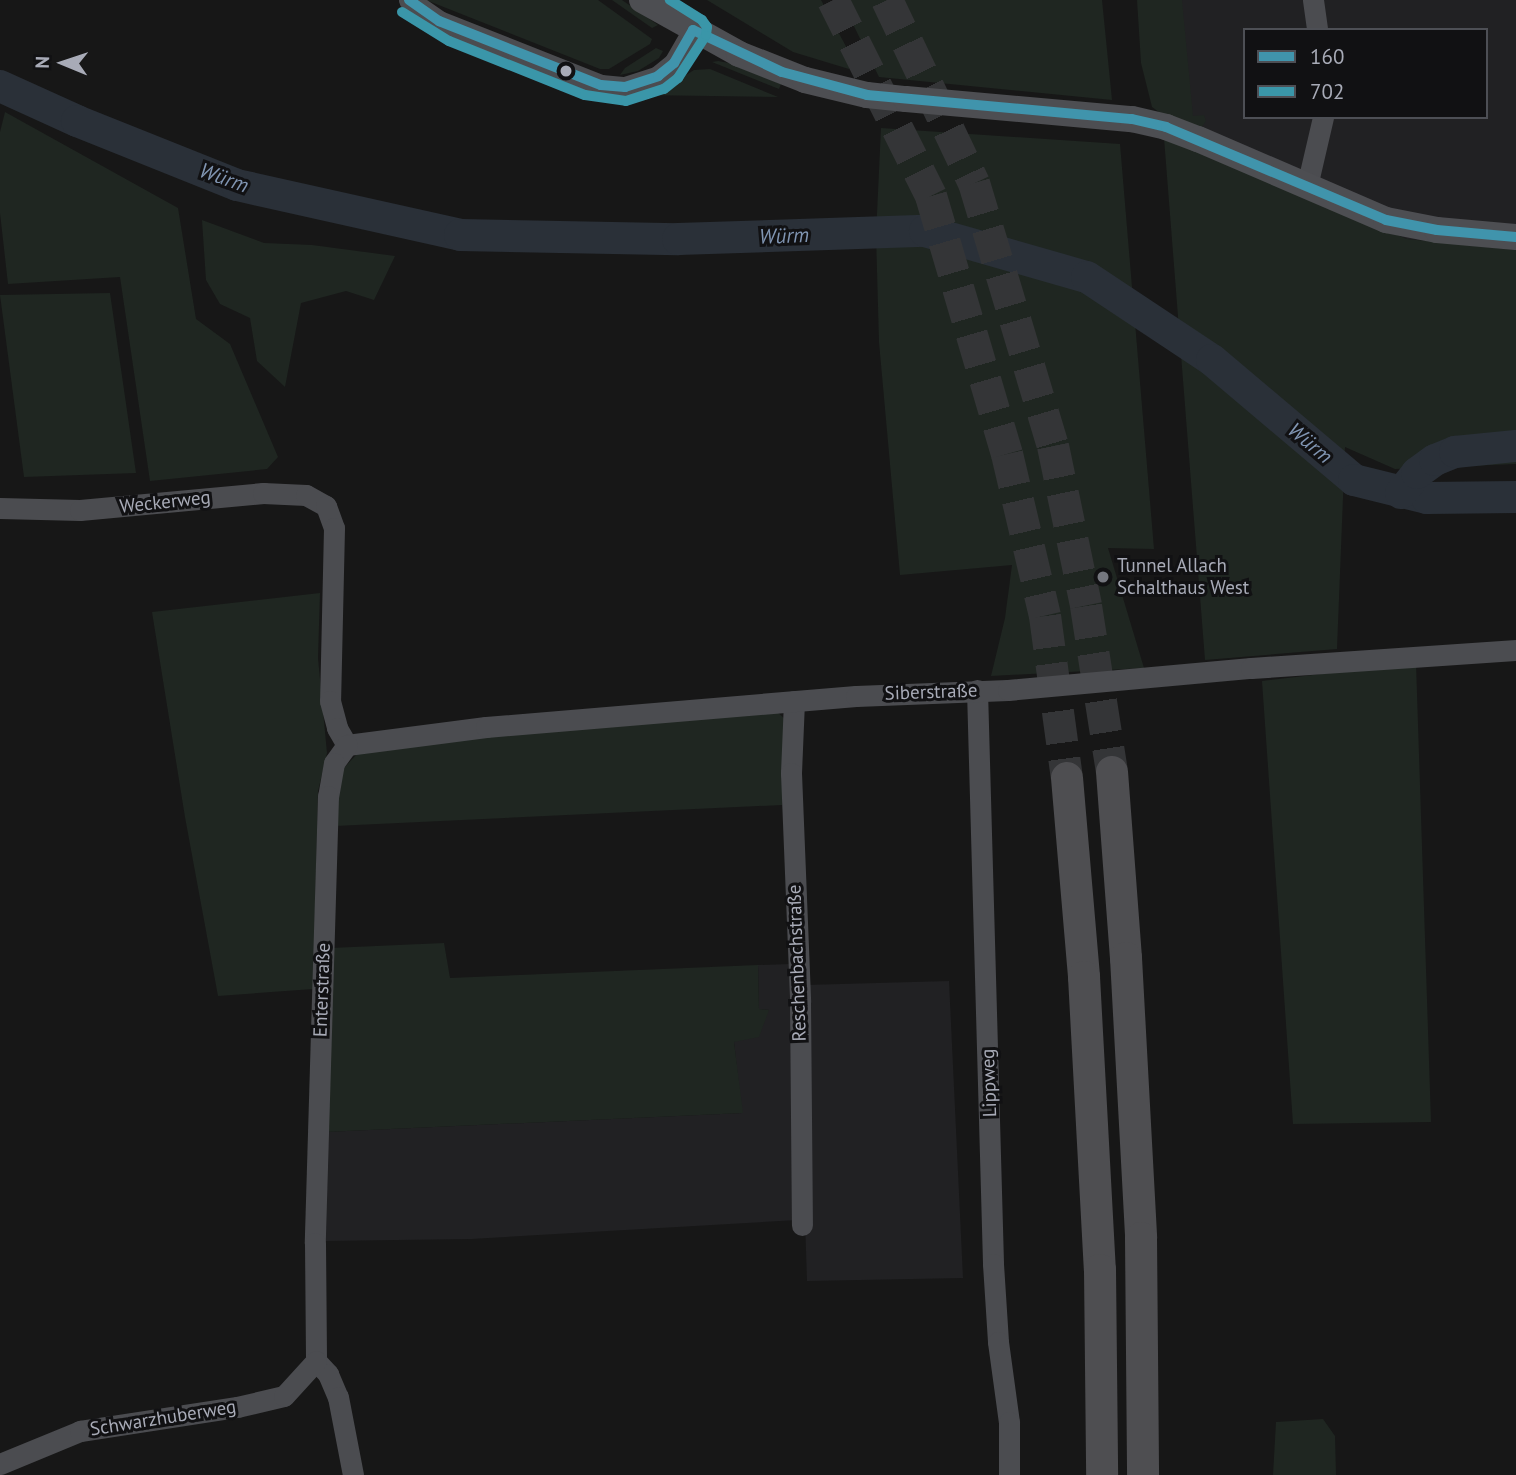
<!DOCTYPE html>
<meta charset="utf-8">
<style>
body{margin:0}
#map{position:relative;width:1516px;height:1475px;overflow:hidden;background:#171717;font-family:"PT Sans",sans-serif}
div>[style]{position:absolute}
.built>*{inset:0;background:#212123}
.green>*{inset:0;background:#1f2621}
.river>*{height:32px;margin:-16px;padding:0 16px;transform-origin:16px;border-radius:16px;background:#2a3038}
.highway-tunnel>*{height:32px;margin-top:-16px;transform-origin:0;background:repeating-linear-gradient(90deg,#343537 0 32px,transparent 0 48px)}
.minor>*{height:21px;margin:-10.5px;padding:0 10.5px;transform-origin:10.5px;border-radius:10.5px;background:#4b4c50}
.major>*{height:26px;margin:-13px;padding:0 13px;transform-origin:13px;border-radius:13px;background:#4d4e52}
.highway>*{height:32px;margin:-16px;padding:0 16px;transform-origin:16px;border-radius:16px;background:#4e4e51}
.bus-1>*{height:10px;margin:-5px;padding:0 5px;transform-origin:5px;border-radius:5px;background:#4094ac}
.bus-2>*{height:10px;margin:-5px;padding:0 5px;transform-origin:5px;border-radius:5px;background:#3a96a9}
.dots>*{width:19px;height:19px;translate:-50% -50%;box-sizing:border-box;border:4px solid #111113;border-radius:50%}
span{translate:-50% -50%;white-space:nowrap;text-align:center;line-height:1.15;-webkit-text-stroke:6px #111113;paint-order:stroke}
.street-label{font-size:19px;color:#a8abb7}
.poi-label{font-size:19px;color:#a8abb7}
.left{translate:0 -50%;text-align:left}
.water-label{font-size:21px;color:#8095b2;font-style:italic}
.legend{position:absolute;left:1243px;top:28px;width:245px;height:91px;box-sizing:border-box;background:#111113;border:2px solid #4d4f55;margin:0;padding:9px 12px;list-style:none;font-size:21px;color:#a8abb7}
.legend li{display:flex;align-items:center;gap:14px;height:35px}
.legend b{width:35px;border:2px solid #4d4f55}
.north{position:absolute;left:28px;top:28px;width:70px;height:70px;-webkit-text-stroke:5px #111113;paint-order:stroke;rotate:272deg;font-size:19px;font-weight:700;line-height:28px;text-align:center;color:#a8abb7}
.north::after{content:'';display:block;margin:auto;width:24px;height:32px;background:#a8abb7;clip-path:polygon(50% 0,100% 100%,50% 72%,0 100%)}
</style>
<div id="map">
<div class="built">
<i style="clip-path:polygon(evenodd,1157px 0,1516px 0,1516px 250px,1407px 239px,1164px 138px,1157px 0,1245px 30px,1486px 30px,1486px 117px,1245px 117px,1245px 30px)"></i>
<i style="clip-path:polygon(790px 964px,805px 985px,949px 981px,963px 1278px,807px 1281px,805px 1220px,797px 1220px,471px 1239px,323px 1241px,325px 1132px,742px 1113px,734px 1042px,769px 1010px,759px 1009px,758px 965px)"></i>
</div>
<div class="green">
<i style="clip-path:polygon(426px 0,598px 0,652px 39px,650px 44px,609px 69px,600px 69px)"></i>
<i style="clip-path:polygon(612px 0,622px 0,658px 25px,652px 28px)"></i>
<i style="clip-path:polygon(707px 0,821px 0,849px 52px,849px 69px,793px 52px)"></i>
<i style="clip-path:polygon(841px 0,1102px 0,1112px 100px,879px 77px)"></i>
<i style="clip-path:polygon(1137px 0,1182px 0,1193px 116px,1204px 115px,1206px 121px,1201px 128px,1163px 115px,1152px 107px,1141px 63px)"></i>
<i style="clip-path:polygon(656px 48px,663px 51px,659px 58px,638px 71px,620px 75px,625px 68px)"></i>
<i style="clip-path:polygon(718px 61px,729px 63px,781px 84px,779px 89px,712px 62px)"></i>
<i style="clip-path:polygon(710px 69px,778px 97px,641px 95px,659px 92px,694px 70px)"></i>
<i style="clip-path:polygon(5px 112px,178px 208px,196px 319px,230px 344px,278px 457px,267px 469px,150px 481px,120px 277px,8px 284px,0 213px,0 132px)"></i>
<i style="clip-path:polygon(881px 128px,1120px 144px,1154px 549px,1108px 548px,1144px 668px,991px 676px,1005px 618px,1012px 565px,900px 575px,879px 342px,876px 235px)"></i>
<i style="clip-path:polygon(1164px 138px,1407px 239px,1516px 250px,1516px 464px,1395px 469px,1345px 447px,1337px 649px,1205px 660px)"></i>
<i style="clip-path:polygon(202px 220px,264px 243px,312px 245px,395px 256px,374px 300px,346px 291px,301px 303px,285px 387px,257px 361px,250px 318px,220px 304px,206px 280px)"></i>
<i style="clip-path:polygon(110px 293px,136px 473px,24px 477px,0 295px)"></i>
<i style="clip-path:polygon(320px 593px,318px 658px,327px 753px,318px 791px,313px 989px,218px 996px,185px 817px,152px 612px)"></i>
<i style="clip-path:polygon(1416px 663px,1431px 1122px,1293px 1124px,1262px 681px)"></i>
<i style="clip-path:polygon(775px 710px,785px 719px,782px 805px,335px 826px,335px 788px,343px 769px,357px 754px,375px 747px)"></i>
<i style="clip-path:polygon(444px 943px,450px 978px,758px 965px,759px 1009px,769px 1010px,759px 1037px,734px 1042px,743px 1113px,325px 1132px,331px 948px)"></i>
<i style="clip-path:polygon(1323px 1419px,1335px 1436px,1336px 1475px,1273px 1475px,1276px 1422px)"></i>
</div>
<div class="river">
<i style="left:0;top:86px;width:85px;rotate:24.4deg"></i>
<i style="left:77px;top:121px;width:172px;rotate:21.8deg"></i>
<i style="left:237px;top:185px;width:229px;rotate:12.6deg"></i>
<i style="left:460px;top:235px;width:218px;rotate:1.1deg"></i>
<i style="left:678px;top:239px;width:247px;rotate:-1.9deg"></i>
<i style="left:925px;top:231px;width:168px;rotate:15.9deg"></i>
<i style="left:1087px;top:277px;width:150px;rotate:33.6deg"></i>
<i style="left:1212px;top:360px;width:186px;rotate:40.2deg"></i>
<i style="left:1354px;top:480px;width:75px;rotate:13.9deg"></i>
<i style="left:1427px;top:498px;width:89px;rotate:-0.6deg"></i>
<i style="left:1401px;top:493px;width:26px;rotate:-51deg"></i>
<i style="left:1417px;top:473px;width:22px;rotate:-36deg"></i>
<i style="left:1435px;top:460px;width:22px;rotate:-22deg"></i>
<i style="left:1455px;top:452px;width:61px;rotate:-5.6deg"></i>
</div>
<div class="highway-tunnel">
<i style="left:833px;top:0;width:219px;rotate:63.4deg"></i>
<i style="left:931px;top:196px;width:269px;rotate:73.6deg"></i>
<i style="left:1007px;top:454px;width:166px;rotate:76.8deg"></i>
<i style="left:1045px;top:616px;width:163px;rotate:82.3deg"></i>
<i style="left:887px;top:0;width:203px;rotate:64.6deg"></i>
<i style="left:974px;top:183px;width:275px;rotate:73.3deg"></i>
<i style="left:1053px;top:446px;width:163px;rotate:78.3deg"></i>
<i style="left:1086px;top:606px;width:168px;rotate:81.1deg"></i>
</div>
<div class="minor">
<i style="left:409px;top:0;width:37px;rotate:35deg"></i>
<i style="left:439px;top:21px;width:174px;rotate:21.6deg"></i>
<i style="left:601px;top:85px;width:24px;rotate:5deg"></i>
<i style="left:625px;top:87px;width:35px;rotate:-18deg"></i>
<i style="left:658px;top:76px;width:21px;rotate:-39deg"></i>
<i style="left:674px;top:63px;width:38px;rotate:-60deg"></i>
<i style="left:1313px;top:0;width:30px;rotate:82deg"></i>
<i style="left:1307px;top:186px;width:71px;rotate:-76.9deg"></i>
<i style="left:0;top:508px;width:80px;rotate:1.4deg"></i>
<i style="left:80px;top:510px;width:184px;rotate:-5.3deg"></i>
<i style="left:263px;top:493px;width:43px;rotate:2.7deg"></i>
<i style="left:306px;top:495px;width:23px;rotate:29deg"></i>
<i style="left:326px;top:506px;width:23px;rotate:70deg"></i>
<i style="left:334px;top:528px;width:173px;rotate:91.3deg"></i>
<i style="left:330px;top:701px;width:28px;rotate:75deg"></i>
<i style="left:337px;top:728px;width:20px;rotate:60deg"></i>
<i style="left:977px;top:690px;width:574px;rotate:88.4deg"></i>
<i style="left:993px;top:1264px;width:78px;rotate:86.3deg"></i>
<i style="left:998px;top:1342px;width:81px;rotate:82.2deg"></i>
<i style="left:1009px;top:1422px;width:53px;rotate:90deg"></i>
<i style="left:794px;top:701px;width:72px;rotate:92.4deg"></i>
<i style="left:791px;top:773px;width:229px;rotate:87.7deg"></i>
<i style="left:800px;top:1002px;width:223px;rotate:89.5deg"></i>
<i style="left:347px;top:745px;width:140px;rotate:-7.4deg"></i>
<i style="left:486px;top:727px;width:371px;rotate:-4.8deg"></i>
<i style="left:856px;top:696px;width:152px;rotate:-2.3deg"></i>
<i style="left:1008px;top:690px;width:244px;rotate:-5.2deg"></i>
<i style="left:1251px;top:668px;width:266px;rotate:-3.9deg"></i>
<i style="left:347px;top:745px;width:22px;rotate:126deg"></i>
<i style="left:334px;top:763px;width:34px;rotate:100deg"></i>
<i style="left:328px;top:796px;width:447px;rotate:91.7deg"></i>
<i style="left:315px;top:1243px;width:118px;rotate:89.5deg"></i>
<i style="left:316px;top:1361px;width:18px;rotate:47deg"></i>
<i style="left:328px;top:1374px;width:25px;rotate:67deg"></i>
<i style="left:338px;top:1397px;width:79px;rotate:79.1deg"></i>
<i style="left:0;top:1464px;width:87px;rotate:-22.4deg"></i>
<i style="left:80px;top:1431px;width:159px;rotate:-8.7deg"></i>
<i style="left:237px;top:1407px;width:48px;rotate:-13.2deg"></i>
<i style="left:284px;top:1396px;width:47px;rotate:-47.6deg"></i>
</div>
<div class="major">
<i style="left:642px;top:0;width:111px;rotate:29.1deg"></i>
<i style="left:739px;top:54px;width:71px;rotate:21.5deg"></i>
<i style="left:805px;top:80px;width:64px;rotate:13.6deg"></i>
<i style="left:867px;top:95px;width:39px;rotate:6deg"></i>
<i style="left:906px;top:99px;width:227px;rotate:5.1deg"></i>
<i style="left:1132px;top:119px;width:35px;rotate:13deg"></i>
<i style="left:1166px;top:127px;width:34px;rotate:21deg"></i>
<i style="left:1198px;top:139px;width:205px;rotate:23.3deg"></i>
<i style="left:1386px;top:220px;width:52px;rotate:11.1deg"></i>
<i style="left:1437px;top:230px;width:79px;rotate:5.1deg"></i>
</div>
<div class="highway">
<i style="left:1112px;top:772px;width:187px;rotate:85.7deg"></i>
<i style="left:1126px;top:958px;width:280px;rotate:86.9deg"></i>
<i style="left:1141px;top:1238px;width:237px;rotate:89.5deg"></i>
<i style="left:1067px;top:778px;width:200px;rotate:85.1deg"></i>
<i style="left:1084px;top:977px;width:293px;rotate:86.9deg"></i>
<i style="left:1100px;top:1270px;width:205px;rotate:89.4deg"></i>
</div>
<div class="bus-1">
<i style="left:409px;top:0;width:37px;rotate:35deg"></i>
<i style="left:439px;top:21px;width:174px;rotate:21.6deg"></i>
<i style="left:601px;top:85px;width:24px;rotate:5deg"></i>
<i style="left:625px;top:87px;width:35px;rotate:-18deg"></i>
<i style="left:658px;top:76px;width:21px;rotate:-39deg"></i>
<i style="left:674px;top:63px;width:38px;rotate:-60deg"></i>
<i style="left:693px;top:30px;width:98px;rotate:25.3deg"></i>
<i style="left:782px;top:72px;width:88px;rotate:15.1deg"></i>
<i style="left:867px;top:95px;width:266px;rotate:5.2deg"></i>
<i style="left:1132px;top:119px;width:35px;rotate:13deg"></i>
<i style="left:1166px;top:127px;width:239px;rotate:22.9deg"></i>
<i style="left:1386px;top:220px;width:52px;rotate:11.1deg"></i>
<i style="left:1437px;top:230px;width:79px;rotate:5.1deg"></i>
</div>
<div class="bus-2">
<i style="left:402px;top:12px;width:55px;rotate:31.7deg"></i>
<i style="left:449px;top:41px;width:146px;rotate:21.7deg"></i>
<i style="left:585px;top:95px;width:41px;rotate:8.3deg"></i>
<i style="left:626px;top:101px;width:40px;rotate:-18deg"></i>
<i style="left:664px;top:89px;width:18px;rotate:-38deg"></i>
<i style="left:678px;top:78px;width:51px;rotate:-56.9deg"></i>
<i style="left:706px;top:35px;width:8px;rotate:-83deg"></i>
<i style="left:707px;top:27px;width:9px;rotate:-126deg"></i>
<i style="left:702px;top:20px;width:38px;rotate:-148deg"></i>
</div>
<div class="dots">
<i style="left:566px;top:71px;background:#a8abb7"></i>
<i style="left:1103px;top:577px;background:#75777f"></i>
</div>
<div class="street-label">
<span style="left:165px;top:502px;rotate:-6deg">Weckerweg</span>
<span style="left:931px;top:692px;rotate:-2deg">Siberstraße</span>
<span style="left:797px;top:963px;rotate:-92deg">Reschenbachstraße</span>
<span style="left:322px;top:990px;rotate:-88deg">Enterstraße</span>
<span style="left:989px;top:1083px;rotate:-92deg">Lippweg</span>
<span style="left:163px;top:1418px;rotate:-9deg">Schwarzhuberweg</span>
</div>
<div class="poi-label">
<span class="left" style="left:1117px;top:577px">Tunnel Allach<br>Schalthaus West</span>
</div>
<div class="water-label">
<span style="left:224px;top:178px;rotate:20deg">Würm</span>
<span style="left:784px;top:236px;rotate:-2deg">Würm</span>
<span style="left:1310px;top:443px;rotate:40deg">Würm</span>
</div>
<ul class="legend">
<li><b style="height:9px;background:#4094ac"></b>160</li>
<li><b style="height:9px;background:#3a96a9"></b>702</li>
</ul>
<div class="north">N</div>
</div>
